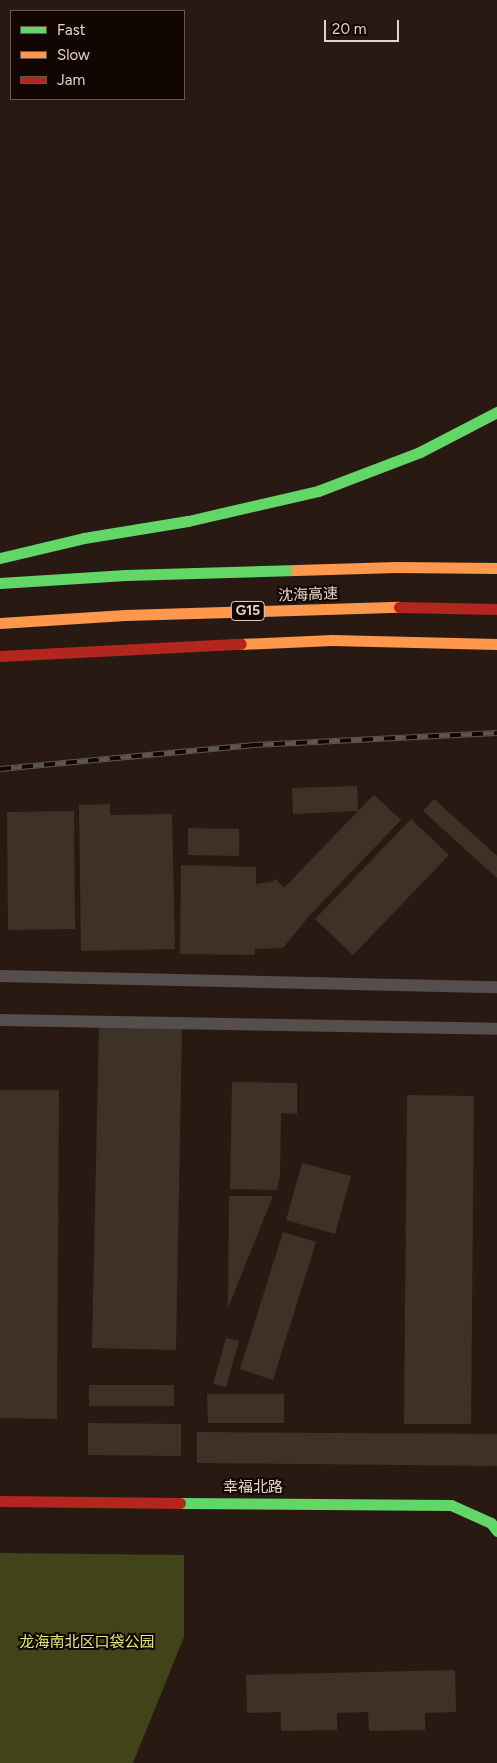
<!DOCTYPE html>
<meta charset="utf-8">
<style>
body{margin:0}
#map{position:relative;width:497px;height:1763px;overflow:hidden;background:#281a12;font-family:Figtree,"Noto Sans SC",sans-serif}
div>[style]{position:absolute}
.green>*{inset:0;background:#414319}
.building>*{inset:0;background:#3e3226}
.lane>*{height:12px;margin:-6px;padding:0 6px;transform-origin:6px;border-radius:6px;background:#554e4c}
.fast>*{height:11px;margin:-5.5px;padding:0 5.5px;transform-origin:5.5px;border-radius:5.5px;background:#63d668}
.slow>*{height:11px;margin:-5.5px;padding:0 5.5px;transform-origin:5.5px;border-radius:5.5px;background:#ff974d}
.jam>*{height:11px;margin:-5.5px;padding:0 5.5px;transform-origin:5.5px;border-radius:5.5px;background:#b3261e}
.rail>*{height:5.5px;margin-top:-2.75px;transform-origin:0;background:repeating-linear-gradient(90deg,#110602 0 11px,#5e5653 0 22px);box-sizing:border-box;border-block:1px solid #5e5653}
span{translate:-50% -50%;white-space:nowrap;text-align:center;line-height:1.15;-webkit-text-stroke:4px #110602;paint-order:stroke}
.shield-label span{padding:1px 4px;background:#110602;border:1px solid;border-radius:4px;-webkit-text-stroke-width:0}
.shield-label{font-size:14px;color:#e5d2c8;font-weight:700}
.street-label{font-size:15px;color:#e5d2c8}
.park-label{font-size:15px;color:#dfea76}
.legend{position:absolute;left:10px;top:10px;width:175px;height:90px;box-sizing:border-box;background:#110602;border:1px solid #665851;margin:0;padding:6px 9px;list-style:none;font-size:15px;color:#e5d2c8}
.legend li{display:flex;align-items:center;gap:10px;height:25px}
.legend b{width:25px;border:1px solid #665851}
.scale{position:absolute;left:324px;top:20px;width:75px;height:22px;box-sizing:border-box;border:2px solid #e5d2c8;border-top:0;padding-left:6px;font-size:15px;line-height:18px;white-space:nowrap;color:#e5d2c8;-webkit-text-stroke:4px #110602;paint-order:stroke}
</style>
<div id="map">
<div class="green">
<i style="clip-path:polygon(0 1553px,184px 1555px,184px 1637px,133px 1763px,0 1763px)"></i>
</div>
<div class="building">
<i style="clip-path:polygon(357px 786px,358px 811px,374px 795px,401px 820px,309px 916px,283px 948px,255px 949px,255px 955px,180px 954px,181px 865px,256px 867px,256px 884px,271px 882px,276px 879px,284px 888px,358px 811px,293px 814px,292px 788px)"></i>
<i style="clip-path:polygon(434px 799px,497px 856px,497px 878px,423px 811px)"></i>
<i style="clip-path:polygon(110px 804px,110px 815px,172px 814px,175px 949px,81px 951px,79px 805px)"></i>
<i style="clip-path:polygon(74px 811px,75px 929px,8px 930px,7px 812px)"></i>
<i style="clip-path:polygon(411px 819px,449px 855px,353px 955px,315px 919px)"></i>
<i style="clip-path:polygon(188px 828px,239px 829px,239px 856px,188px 855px)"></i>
<i style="clip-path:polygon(99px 1025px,182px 1026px,176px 1350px,92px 1348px)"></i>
<i style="clip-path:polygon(232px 1082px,297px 1083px,297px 1114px,281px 1113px,280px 1176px,277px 1190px,230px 1189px)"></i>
<i style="clip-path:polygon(0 1090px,59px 1090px,57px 1419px,0 1418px)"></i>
<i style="clip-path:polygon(407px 1095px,474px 1096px,471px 1424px,404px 1424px)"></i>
<i style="clip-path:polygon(302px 1163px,351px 1176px,335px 1234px,286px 1220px)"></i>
<i style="clip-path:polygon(229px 1196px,273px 1196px,228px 1308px)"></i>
<i style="clip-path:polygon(283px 1232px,316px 1242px,273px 1380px,240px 1369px)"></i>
<i style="clip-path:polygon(226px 1338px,239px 1341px,226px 1387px,213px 1384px)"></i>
<i style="clip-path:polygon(89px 1385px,174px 1385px,174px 1406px,89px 1406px)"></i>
<i style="clip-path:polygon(207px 1394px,284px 1394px,284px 1423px,208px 1423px)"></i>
<i style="clip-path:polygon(88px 1423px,181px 1424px,181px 1456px,88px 1455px)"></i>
<i style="clip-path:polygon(197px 1432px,497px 1434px,497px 1466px,197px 1463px)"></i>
<i style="clip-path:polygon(455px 1670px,456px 1712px,425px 1713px,425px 1730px,369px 1731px,368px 1712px,337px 1713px,337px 1730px,281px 1731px,281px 1712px,247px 1713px,246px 1675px)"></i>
</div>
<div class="lane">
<i style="left:0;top:976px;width:497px;rotate:1.3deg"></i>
<i style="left:0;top:1020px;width:497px;rotate:1deg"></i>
</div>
<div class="fast">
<i style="left:0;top:558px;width:86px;rotate:-13.4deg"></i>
<i style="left:84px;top:538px;width:105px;rotate:-9.3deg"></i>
<i style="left:188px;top:521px;width:133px;rotate:-13deg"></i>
<i style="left:318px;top:491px;width:109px;rotate:-20.9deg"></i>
<i style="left:420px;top:452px;width:87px;rotate:-27.5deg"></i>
<i style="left:0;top:583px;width:126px;rotate:-3.6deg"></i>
<i style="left:126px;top:575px;width:170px;rotate:-1.7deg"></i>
<i style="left:180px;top:1503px;width:271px;rotate:0.4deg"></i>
<i style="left:451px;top:1505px;width:44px;rotate:24.2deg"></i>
<i style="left:491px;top:1523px;width:10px;rotate:53deg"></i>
</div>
<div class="slow">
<i style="left:296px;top:570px;width:100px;rotate:-1.7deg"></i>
<i style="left:396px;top:567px;width:101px;rotate:0.6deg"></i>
<i style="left:0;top:623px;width:125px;rotate:-3.7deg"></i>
<i style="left:125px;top:615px;width:274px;rotate:-1.7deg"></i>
<i style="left:241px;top:644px;width:91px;rotate:-2.5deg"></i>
<i style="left:332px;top:640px;width:165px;rotate:1.4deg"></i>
</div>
<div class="jam">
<i style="left:399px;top:607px;width:98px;rotate:1.2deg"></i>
<i style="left:0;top:656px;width:241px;rotate:-2.9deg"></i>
<i style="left:0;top:1501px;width:180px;rotate:0.6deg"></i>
</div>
<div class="rail">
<i style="left:0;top:769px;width:253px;rotate:-5.4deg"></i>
<i style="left:252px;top:745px;width:245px;rotate:-2.8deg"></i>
</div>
<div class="shield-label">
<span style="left:248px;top:611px">G15</span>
</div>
<div class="street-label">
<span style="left:308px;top:595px;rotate:-2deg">沈海高速</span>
<span style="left:253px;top:1488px">幸福北路</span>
</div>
<div class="park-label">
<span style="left:87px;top:1643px">龙海南北区口袋公园</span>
</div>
<ul class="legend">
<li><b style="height:6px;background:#63d668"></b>Fast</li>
<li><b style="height:6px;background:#ff974d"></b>Slow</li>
<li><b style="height:6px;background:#b3261e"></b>Jam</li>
</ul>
<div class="scale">20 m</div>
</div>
